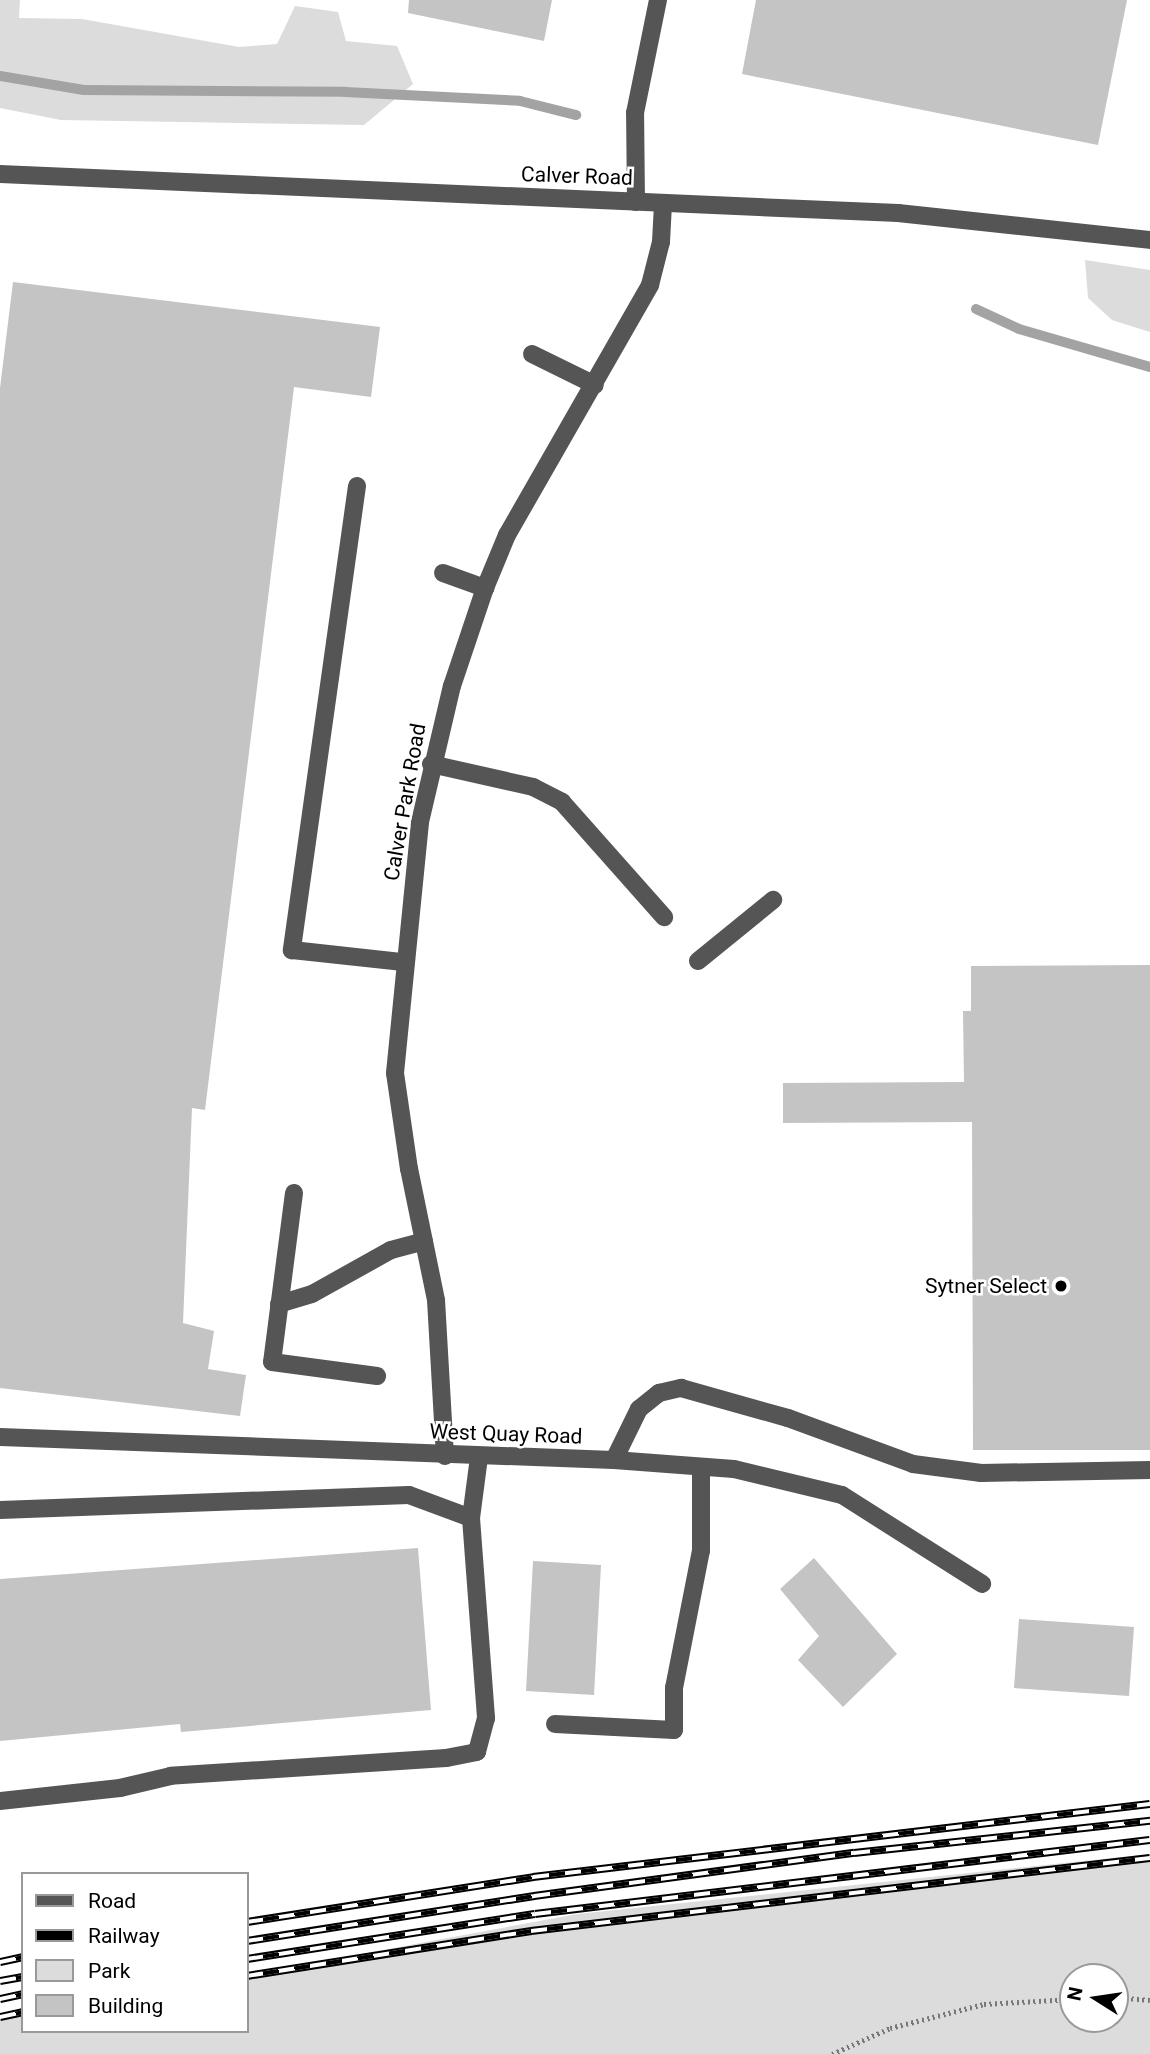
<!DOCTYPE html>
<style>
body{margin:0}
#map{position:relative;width:1150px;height:2054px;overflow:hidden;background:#fff;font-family:Roboto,sans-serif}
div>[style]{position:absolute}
.green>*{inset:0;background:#dcdcdc}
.stream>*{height:10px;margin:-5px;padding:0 5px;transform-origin:5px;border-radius:5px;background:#a3a3a3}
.building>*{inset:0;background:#c4c4c4}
.path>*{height:4.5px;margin-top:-2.25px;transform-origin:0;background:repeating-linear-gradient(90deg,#777 0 2px,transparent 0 5.5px)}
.minor>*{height:18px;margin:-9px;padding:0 9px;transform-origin:9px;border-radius:9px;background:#555}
.rail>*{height:8px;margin-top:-4px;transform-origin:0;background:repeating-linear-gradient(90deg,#fff 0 16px,#000 0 32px);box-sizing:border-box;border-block:2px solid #000}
.dots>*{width:19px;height:19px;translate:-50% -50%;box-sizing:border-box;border:4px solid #fff;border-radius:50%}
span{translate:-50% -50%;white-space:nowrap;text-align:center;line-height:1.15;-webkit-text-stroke:5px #fff;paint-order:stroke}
.street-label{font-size:21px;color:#000}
.poi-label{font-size:21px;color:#000}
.right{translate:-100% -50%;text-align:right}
.legend{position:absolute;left:21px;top:1872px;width:228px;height:161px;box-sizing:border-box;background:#fff;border:2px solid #999;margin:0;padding:9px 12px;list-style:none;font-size:21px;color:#000}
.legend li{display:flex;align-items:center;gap:14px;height:35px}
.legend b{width:35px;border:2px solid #999}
.north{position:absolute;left:1059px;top:1963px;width:70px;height:70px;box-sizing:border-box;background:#fff;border:2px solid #999;border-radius:50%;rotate:282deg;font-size:19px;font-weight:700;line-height:28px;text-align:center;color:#000}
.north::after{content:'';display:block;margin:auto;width:24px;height:32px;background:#000;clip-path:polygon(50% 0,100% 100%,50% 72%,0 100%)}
</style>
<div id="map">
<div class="green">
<i style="clip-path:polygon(0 0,20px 0,19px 18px,82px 19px,239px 47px,277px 44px,295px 6px,338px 12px,346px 41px,397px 46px,413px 84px,364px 125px,61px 120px,0 108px)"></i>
<i style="clip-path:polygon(1085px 260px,1150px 270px,1150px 332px,1112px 320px,1088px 298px)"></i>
<i style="clip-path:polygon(evenodd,1150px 1854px,1150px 2054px,0 2054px,0 2020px,23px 2016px,23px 2031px,247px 2031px,247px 1975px,577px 1914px,1150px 1854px,1073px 1977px,1115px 1977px,1115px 2019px,1073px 2019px,1073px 1977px)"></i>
</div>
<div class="stream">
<i style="left:0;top:76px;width:85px;rotate:9.5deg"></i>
<i style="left:84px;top:90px;width:261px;rotate:0.4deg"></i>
<i style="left:345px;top:92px;width:175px;rotate:2.9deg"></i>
<i style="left:520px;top:101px;width:58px;rotate:14deg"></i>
<i style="left:976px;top:309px;width:47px;rotate:24.9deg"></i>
<i style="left:1019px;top:329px;width:136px;rotate:16.2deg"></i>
</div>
<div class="building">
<i style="clip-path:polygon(409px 0,552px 0,544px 41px,408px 13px)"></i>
<i style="clip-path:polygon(756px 0,1127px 0,1098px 145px,742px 74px)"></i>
<i style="clip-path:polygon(13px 282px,380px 327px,371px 397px,294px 387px,205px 1110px,192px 1108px,183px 1323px,214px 1331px,208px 1369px,246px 1375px,240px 1416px,0 1388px,0 388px)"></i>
<i style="clip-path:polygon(1150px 965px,1150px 1450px,973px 1450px,972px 1122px,783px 1123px,783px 1083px,964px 1082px,963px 1011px,971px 1011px,971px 966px)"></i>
<i style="clip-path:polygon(418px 1548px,431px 1710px,181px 1732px,180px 1724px,0 1741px,0 1579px)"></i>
<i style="clip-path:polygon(814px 1558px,897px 1654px,843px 1707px,798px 1660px,819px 1636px,780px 1589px)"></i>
<i style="clip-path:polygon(533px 1561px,601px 1565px,594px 1695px,526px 1691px)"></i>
<i style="clip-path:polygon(1019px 1619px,1134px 1627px,1129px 1696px,1014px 1688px)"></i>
</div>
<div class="path">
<i style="left:1115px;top:1997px;width:35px;rotate:5deg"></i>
<i style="left:832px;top:2054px;width:64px;rotate:-24.1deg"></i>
<i style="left:890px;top:2028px;width:97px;rotate:-14.3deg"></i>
<i style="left:984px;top:2004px;width:89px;rotate:-3.2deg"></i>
</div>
<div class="minor">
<i style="left:0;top:174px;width:899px;rotate:2.49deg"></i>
<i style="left:898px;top:213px;width:253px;rotate:6.1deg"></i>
<i style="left:636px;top:202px;width:89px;rotate:-90.6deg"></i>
<i style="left:635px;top:113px;width:115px;rotate:-78.5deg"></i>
<i style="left:532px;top:354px;width:70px;rotate:26.2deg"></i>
<i style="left:357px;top:486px;width:469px;rotate:98deg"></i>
<i style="left:292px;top:950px;width:112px;rotate:6.2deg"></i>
<i style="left:443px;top:573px;width:45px;rotate:19.7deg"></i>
<i style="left:431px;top:764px;width:105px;rotate:12.7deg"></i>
<i style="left:533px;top:787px;width:33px;rotate:27deg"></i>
<i style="left:562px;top:802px;width:154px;rotate:48.4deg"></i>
<i style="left:698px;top:961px;width:97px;rotate:-39.1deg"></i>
<i style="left:294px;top:1193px;width:170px;rotate:97.4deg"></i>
<i style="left:272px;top:1362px;width:106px;rotate:7.6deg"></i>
<i style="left:279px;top:1304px;width:34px;rotate:-17deg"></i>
<i style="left:312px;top:1294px;width:90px;rotate:-29.1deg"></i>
<i style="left:391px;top:1250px;width:34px;rotate:-15deg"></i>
<i style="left:0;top:1437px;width:614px;rotate:2.15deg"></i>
<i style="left:614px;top:1460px;width:120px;rotate:4.3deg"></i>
<i style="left:734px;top:1469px;width:111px;rotate:13.5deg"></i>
<i style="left:842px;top:1495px;width:166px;rotate:32.4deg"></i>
<i style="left:445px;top:1456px;width:156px;rotate:-93.3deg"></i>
<i style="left:436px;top:1300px;width:134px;rotate:-101.6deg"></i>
<i style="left:409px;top:1169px;width:97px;rotate:-98.3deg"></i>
<i style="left:395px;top:1073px;width:252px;rotate:-84.3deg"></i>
<i style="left:420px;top:822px;width:140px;rotate:-76.8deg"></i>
<i style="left:452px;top:686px;width:103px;rotate:-71.4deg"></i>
<i style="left:485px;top:588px;width:57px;rotate:-67.5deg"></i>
<i style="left:507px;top:535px;width:288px;rotate:-60.2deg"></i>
<i style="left:650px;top:285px;width:44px;rotate:-75.7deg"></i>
<i style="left:661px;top:242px;width:39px;rotate:-87deg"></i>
<i style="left:614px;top:1460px;width:57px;rotate:-63.9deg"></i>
<i style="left:639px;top:1409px;width:26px;rotate:-39deg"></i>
<i style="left:659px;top:1393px;width:23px;rotate:-13deg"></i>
<i style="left:681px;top:1388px;width:111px;rotate:15.7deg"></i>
<i style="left:788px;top:1418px;width:133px;rotate:20.2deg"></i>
<i style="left:913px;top:1464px;width:69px;rotate:7.5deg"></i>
<i style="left:981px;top:1473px;width:169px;rotate:-1deg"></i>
<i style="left:0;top:1510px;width:409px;rotate:-2.1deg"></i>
<i style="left:409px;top:1495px;width:66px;rotate:20.4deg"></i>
<i style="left:471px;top:1518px;width:201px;rotate:85.7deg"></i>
<i style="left:486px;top:1718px;width:35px;rotate:105deg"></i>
<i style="left:477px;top:1752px;width:32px;rotate:169deg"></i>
<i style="left:446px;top:1758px;width:276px;rotate:176.3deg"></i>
<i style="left:171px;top:1776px;width:52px;rotate:166.8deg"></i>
<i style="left:120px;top:1788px;width:121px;rotate:173.8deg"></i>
<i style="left:471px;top:1518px;width:62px;rotate:-82.5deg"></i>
<i style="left:555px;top:1724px;width:119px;rotate:2.9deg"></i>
<i style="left:674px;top:1730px;width:42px;rotate:-90deg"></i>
<i style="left:674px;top:1688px;width:140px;rotate:-78.9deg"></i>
<i style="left:701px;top:1551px;width:84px;rotate:-90deg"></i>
</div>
<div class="rail">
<i style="left:247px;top:1922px;width:290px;rotate:-8.9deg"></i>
<i style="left:533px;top:1877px;width:621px;rotate:-6.75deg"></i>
<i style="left:247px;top:1941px;width:291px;rotate:-8.9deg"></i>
<i style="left:534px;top:1896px;width:323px;rotate:-7.7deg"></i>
<i style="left:854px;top:1853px;width:298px;rotate:-6.2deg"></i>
<i style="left:247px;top:1959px;width:291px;rotate:-8.9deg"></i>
<i style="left:535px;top:1914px;width:619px;rotate:-6.86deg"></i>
<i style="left:0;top:1962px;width:24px;rotate:-12deg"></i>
<i style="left:247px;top:1976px;width:288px;rotate:-9deg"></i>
<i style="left:531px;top:1931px;width:623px;rotate:-6.73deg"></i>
<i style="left:0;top:1981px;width:23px;rotate:-10deg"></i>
<i style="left:0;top:1999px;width:24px;rotate:-12deg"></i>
<i style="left:0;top:2017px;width:24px;rotate:-12deg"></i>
</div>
<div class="dots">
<i style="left:1061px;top:1286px;background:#000"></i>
</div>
<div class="street-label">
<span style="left:577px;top:176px;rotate:2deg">Calver Road</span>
<span style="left:405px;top:802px;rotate:-80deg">Calver Park Road</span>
<span style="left:506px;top:1434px;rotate:2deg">West Quay Road</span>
</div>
<div class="poi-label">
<span class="right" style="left:1047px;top:1286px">Sytner Select</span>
</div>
<ul class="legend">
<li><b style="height:9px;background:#555"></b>Road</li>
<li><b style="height:9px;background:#000"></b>Railway</li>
<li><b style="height:19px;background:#dcdcdc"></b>Park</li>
<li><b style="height:19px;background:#c4c4c4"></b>Building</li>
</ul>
<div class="north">N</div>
</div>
